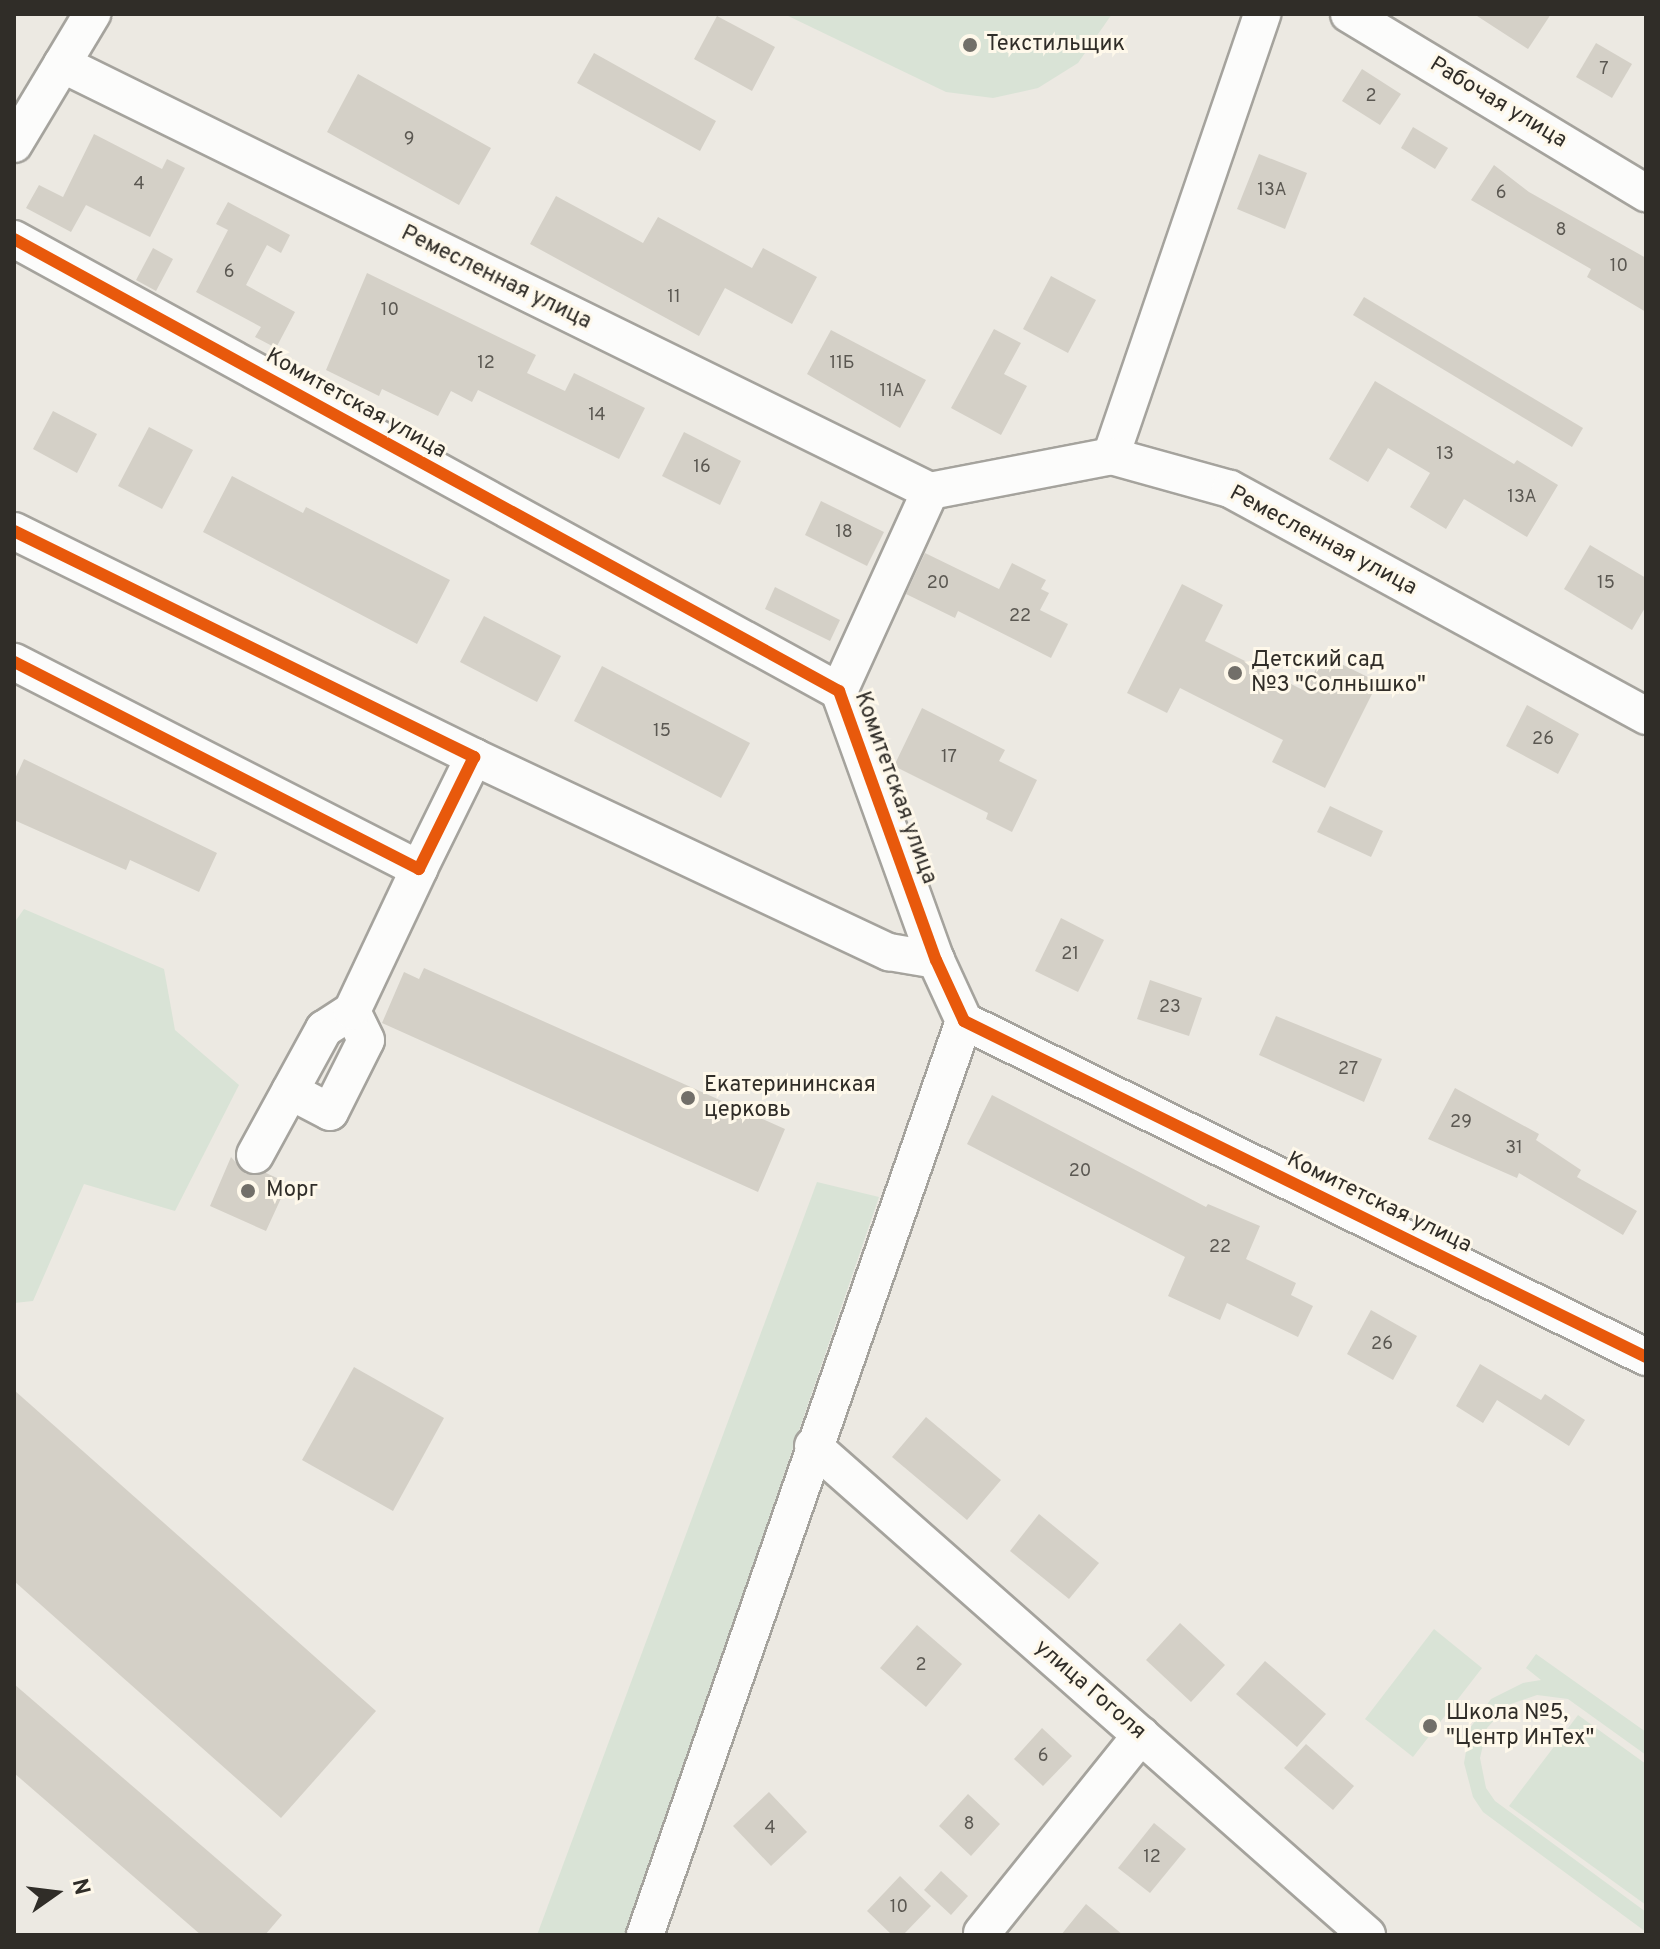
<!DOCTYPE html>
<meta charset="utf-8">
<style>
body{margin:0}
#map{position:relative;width:1660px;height:1949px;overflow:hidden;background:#ece9e2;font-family:Overpass,sans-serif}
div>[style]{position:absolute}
.green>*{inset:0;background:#d9e3d6}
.building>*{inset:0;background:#d4d0c7}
.roads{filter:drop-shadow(2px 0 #a5a39d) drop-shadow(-2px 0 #a5a39d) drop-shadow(0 2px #a5a39d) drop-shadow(0 -2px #a5a39d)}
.minor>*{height:36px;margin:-18px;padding:0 18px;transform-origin:18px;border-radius:18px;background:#fcfcfb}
.cycleway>*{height:12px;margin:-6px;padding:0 6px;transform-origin:6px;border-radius:6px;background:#e8590c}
.dots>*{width:22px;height:22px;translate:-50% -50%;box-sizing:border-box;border:4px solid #fef8ea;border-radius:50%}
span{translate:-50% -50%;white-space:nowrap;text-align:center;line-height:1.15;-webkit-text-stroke:6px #fef8ea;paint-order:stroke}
.number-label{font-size:18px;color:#5b5852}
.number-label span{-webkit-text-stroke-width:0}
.poi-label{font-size:22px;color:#302d28}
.left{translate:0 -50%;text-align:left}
.street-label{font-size:22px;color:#302d28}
.frame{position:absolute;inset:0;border:16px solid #302d28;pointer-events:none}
.north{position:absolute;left:16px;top:1853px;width:80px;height:80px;-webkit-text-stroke:6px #fef8ea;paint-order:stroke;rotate:76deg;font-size:22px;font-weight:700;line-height:32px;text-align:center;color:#302d28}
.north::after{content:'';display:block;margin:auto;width:28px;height:36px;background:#302d28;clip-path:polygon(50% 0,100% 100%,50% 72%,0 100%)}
</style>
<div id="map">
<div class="green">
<i style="clip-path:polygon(784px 14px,1112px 14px,1078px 63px,1038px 88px,993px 98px,946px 92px)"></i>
<i style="clip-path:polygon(24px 909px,164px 969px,175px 1030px,239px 1085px,175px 1211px,84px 1184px,33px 1301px,14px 1303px,14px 923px)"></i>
<i style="clip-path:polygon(817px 1182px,879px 1197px,626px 1935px,537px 1935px)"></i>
<i style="clip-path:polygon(1434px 1629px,1482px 1668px,1413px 1757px,1365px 1719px)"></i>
<i style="clip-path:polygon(1536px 1654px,1646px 1732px,1646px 1755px,1568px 1699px,1537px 1695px,1508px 1705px,1487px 1728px,1480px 1758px,1486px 1788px,1495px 1801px,1646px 1912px,1646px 1932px,1483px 1812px,1473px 1797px,1464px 1763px,1470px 1728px,1491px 1699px,1523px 1683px,1541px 1680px,1526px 1668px)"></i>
<i style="clip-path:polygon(1578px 1715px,1646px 1764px,1646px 1905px,1509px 1806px)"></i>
</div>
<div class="building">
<i style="clip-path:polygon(1474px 14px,1551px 14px,1528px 49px)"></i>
<i style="clip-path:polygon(717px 16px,775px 47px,752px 91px,694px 59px)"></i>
<i style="clip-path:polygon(1596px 43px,1632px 64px,1612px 98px,1576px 77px)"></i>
<i style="clip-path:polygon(594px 53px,716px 121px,700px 151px,577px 83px)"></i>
<i style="clip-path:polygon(1362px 69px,1401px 94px,1380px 125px,1342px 101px)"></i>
<i style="clip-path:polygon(358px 74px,491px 148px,459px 205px,327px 132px)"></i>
<i style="clip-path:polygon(1413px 127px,1448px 148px,1435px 169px,1401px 148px)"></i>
<i style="clip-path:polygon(94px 134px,162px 169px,167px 159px,185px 168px,150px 237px,86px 205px,71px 232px,26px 208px,39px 185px,63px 197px)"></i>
<i style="clip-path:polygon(1259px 154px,1307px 173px,1285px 229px,1237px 209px)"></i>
<i style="clip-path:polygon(1494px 165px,1529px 192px,1646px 258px,1646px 312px,1587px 277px,1591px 269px,1471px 200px)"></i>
<i style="clip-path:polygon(556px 196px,643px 243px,658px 217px,752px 268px,763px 248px,817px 277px,792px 324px,725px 288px,699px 336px,530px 244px)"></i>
<i style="clip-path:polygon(228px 202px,290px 235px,281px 253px,267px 245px,246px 285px,295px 312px,276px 348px,255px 337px,261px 327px,196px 292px,228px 230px,216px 224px)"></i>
<i style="clip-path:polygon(153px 248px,173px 259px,156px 291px,136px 280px)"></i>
<i style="clip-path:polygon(367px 273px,536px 355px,527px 373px,565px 391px,574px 373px,645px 408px,619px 459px,478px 390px,472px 402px,451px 391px,438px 416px,382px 389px,379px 396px,326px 370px)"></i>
<i style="clip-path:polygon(1051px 276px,1096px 300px,1068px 353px,1023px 329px)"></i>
<i style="clip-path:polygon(1364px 297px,1583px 428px,1572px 447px,1353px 315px)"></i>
<i style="clip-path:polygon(994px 329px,1021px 343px,1004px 374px,1027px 386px,1001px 435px,951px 408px)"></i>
<i style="clip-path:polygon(831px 330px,926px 380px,900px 428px,807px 374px)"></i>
<i style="clip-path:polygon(1375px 381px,1514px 464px,1517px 460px,1558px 485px,1527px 537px,1464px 499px,1446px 529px,1410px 507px,1430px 473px,1388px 448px,1368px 482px,1329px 459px)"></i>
<i style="clip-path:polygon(53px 411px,97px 434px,77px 473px,33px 449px)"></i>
<i style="clip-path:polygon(149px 427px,193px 450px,162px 509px,118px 486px)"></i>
<i style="clip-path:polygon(684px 432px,741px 461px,720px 505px,662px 476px)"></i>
<i style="clip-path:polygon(232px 476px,303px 513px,306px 507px,450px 580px,417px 644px,203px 532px)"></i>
<i style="clip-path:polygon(821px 501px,884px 532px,867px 566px,805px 535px)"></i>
<i style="clip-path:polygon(1590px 545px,1646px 578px,1646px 606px,1632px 630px,1564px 589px)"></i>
<i style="clip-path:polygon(925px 553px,999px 589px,1012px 563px,1046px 580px,1041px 589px,1049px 593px,1040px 610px,1068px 624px,1051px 658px,958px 611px,955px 618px,906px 594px)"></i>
<i style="clip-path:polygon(1182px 584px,1223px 605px,1205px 641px,1305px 691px,1323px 655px,1378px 682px,1325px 788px,1272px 762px,1283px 740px,1180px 688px,1167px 713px,1127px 693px)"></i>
<i style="clip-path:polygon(775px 587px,840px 620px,830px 641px,765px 609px)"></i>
<i style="clip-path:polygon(484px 616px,561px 656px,537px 702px,460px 662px)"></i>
<i style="clip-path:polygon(602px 666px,750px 743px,721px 798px,574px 721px)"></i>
<i style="clip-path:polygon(1527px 705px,1579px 734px,1558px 774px,1506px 746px)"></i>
<i style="clip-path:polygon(922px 708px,1005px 750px,999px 761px,1037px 780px,1012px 832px,986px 819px,988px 813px,894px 766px)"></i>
<i style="clip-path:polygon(24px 759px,217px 853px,199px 892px,130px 860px,126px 870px,14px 820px,14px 781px)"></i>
<i style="clip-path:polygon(1330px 806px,1383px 831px,1371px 857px,1317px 832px)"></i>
<i style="clip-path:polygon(1061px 918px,1104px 940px,1078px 992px,1035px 971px)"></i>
<i style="clip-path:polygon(424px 968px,785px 1129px,758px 1192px,382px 1023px,404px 972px,419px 979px)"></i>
<i style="clip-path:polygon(1150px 980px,1202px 998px,1189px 1036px,1137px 1019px)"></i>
<i style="clip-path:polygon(1276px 1016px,1382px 1059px,1364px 1102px,1259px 1055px)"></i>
<i style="clip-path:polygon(1455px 1088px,1539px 1134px,1536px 1140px,1581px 1170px,1577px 1177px,1637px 1211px,1623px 1235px,1519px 1173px,1517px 1178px,1428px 1139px)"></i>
<i style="clip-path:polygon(992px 1095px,1206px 1207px,1208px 1204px,1260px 1226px,1246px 1259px,1296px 1283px,1291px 1295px,1313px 1306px,1298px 1337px,1227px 1303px,1220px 1320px,1168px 1296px,1185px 1257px,967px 1144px)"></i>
<i style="clip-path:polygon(231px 1157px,246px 1174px,266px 1173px,288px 1183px,266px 1231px,210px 1206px)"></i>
<i style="clip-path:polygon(1371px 1310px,1417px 1336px,1393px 1380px,1347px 1354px)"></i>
<i style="clip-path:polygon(1480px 1364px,1541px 1400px,1545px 1394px,1585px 1420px,1569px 1446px,1497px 1400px,1483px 1423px,1456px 1406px)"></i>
<i style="clip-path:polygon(354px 1367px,444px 1418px,393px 1511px,302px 1460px)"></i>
<i style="clip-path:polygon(14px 1390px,376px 1711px,281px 1818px,14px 1581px)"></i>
<i style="clip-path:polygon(926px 1417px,1001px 1480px,967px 1520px,892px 1457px)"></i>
<i style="clip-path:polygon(1039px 1514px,1099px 1563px,1069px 1599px,1010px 1551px)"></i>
<i style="clip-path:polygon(1180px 1623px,1225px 1665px,1191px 1702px,1146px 1660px)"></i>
<i style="clip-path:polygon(917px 1625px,962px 1664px,926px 1707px,880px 1668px)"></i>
<i style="clip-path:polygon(1265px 1661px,1326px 1714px,1297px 1747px,1236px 1694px)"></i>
<i style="clip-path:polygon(14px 1684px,282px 1915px,265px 1935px,201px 1935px,14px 1773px)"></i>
<i style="clip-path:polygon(1042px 1728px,1072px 1756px,1043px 1786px,1014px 1759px)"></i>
<i style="clip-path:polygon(1306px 1744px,1354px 1786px,1333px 1810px,1284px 1768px)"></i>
<i style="clip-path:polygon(769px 1792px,807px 1832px,771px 1866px,733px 1826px)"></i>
<i style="clip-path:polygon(968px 1794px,1000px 1824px,971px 1856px,939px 1826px)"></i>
<i style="clip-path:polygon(1154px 1823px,1186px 1849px,1150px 1893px,1118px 1868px)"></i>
<i style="clip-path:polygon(941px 1871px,968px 1896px,951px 1915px,924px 1890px)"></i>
<i style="clip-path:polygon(900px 1876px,931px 1906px,903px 1935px,892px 1935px,867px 1911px)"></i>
<i style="clip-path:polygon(1086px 1904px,1123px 1935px,1061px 1935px)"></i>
</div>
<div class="roads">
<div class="minor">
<i style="left:1349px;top:14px;width:347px;rotate:31.1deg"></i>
<i style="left:62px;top:64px;width:967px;rotate:26.19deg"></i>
<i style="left:14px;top:144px;width:152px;rotate:-59deg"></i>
<i style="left:14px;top:239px;width:941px;rotate:28.72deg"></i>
<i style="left:839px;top:691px;width:286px;rotate:70.2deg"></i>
<i style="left:936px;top:960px;width:67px;rotate:65.3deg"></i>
<i style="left:964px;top:1021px;width:760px;rotate:26.23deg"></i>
<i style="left:1111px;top:456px;width:467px;rotate:-71.1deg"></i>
<i style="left:14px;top:531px;width:513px;rotate:26.17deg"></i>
<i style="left:474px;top:757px;width:125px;rotate:116.2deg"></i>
<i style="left:419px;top:869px;width:455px;rotate:-152.9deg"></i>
<i style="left:839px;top:691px;width:220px;rotate:-65.5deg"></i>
<i style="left:930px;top:491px;width:184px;rotate:-10.9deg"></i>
<i style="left:1111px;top:456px;width:123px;rotate:15.5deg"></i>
<i style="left:1230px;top:489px;width:474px;rotate:28.6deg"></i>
<i style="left:474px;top:757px;width:459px;rotate:25.2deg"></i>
<i style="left:889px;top:952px;width:48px;rotate:9.7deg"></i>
<i style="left:290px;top:1091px;width:45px;rotate:27.7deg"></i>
<i style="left:330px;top:1112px;width:80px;rotate:-63.4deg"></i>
<i style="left:366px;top:1040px;width:32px;rotate:-116deg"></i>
<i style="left:255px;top:1155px;width:144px;rotate:-61.3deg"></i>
<i style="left:324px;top:1029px;width:33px;rotate:-33deg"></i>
<i style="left:352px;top:1011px;width:157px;rotate:-64.7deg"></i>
<i style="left:813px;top:1446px;width:739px;rotate:41.43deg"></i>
<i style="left:982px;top:1933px;width:254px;rotate:-51.2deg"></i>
<i style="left:645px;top:1935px;width:968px;rotate:-70.76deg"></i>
</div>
</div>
<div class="cycleway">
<i style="left:14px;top:239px;width:941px;rotate:28.72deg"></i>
<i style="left:839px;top:691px;width:286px;rotate:70.2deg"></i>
<i style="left:936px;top:960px;width:67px;rotate:65.3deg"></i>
<i style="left:964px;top:1021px;width:760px;rotate:26.23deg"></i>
<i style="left:14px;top:531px;width:513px;rotate:26.17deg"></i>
<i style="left:474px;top:757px;width:125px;rotate:116.2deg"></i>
<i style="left:419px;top:869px;width:455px;rotate:-152.9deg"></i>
</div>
<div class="dots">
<i style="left:970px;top:45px;background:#726f69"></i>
<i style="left:1235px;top:673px;background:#726f69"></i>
<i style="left:688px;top:1098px;background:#726f69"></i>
<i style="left:248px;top:1191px;background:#726f69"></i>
<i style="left:1430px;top:1726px;background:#726f69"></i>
</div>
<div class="number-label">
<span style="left:1604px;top:70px">7</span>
<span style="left:1371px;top:97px">2</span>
<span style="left:409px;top:140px">9</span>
<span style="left:139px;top:185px">4</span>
<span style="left:1272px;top:191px">13А</span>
<span style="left:1501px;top:194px">6</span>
<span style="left:1561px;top:231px">8</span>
<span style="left:1619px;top:267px">10</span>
<span style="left:229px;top:273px">6</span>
<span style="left:674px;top:298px">11</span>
<span style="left:390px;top:311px">10</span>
<span style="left:486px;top:364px">12</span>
<span style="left:842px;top:364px">11Б</span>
<span style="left:892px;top:392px">11А</span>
<span style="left:597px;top:416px">14</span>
<span style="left:1445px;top:455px">13</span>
<span style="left:702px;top:468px">16</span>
<span style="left:1522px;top:498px">13А</span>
<span style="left:844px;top:533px">18</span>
<span style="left:938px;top:584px">20</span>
<span style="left:1606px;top:584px">15</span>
<span style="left:1020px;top:617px">22</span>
<span style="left:662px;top:732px">15</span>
<span style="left:1543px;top:740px">26</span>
<span style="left:949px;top:758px">17</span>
<span style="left:1070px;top:955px">21</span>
<span style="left:1170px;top:1008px">23</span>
<span style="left:1348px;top:1070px">27</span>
<span style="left:1461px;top:1123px">29</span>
<span style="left:1514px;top:1149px">31</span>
<span style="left:1080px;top:1172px">20</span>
<span style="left:1220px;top:1248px">22</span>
<span style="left:1382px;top:1345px">26</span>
<span style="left:921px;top:1666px">2</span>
<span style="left:1043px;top:1757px">6</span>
<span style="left:969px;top:1825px">8</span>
<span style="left:770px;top:1829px">4</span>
<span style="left:1152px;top:1858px">12</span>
<span style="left:899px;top:1908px">10</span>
</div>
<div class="poi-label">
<span class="left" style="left:986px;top:45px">Текстильщик</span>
<span class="left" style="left:1251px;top:673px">Детский сад<br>№3 "Солнышко"</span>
<span class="left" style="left:704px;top:1098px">Екатерининская<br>церковь</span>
<span class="left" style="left:266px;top:1191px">Морг</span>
<span class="left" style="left:1446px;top:1726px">Школа №5,<br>"Центр ИнТех"</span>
</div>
<div class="street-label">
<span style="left:1498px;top:103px;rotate:31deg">Рабочая улица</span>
<span style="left:496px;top:278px;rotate:26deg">Ремесленная улица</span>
<span style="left:356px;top:404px;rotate:29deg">Комитетская улица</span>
<span style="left:1323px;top:541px;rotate:28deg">Ремесленная улица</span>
<span style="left:895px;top:788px;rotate:70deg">Комитетская улица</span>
<span style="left:1379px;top:1203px;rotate:26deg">Комитетская улица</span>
<span style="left:1090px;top:1690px;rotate:41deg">улица Гоголя</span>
</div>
<div class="frame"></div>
<div class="north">N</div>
</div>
